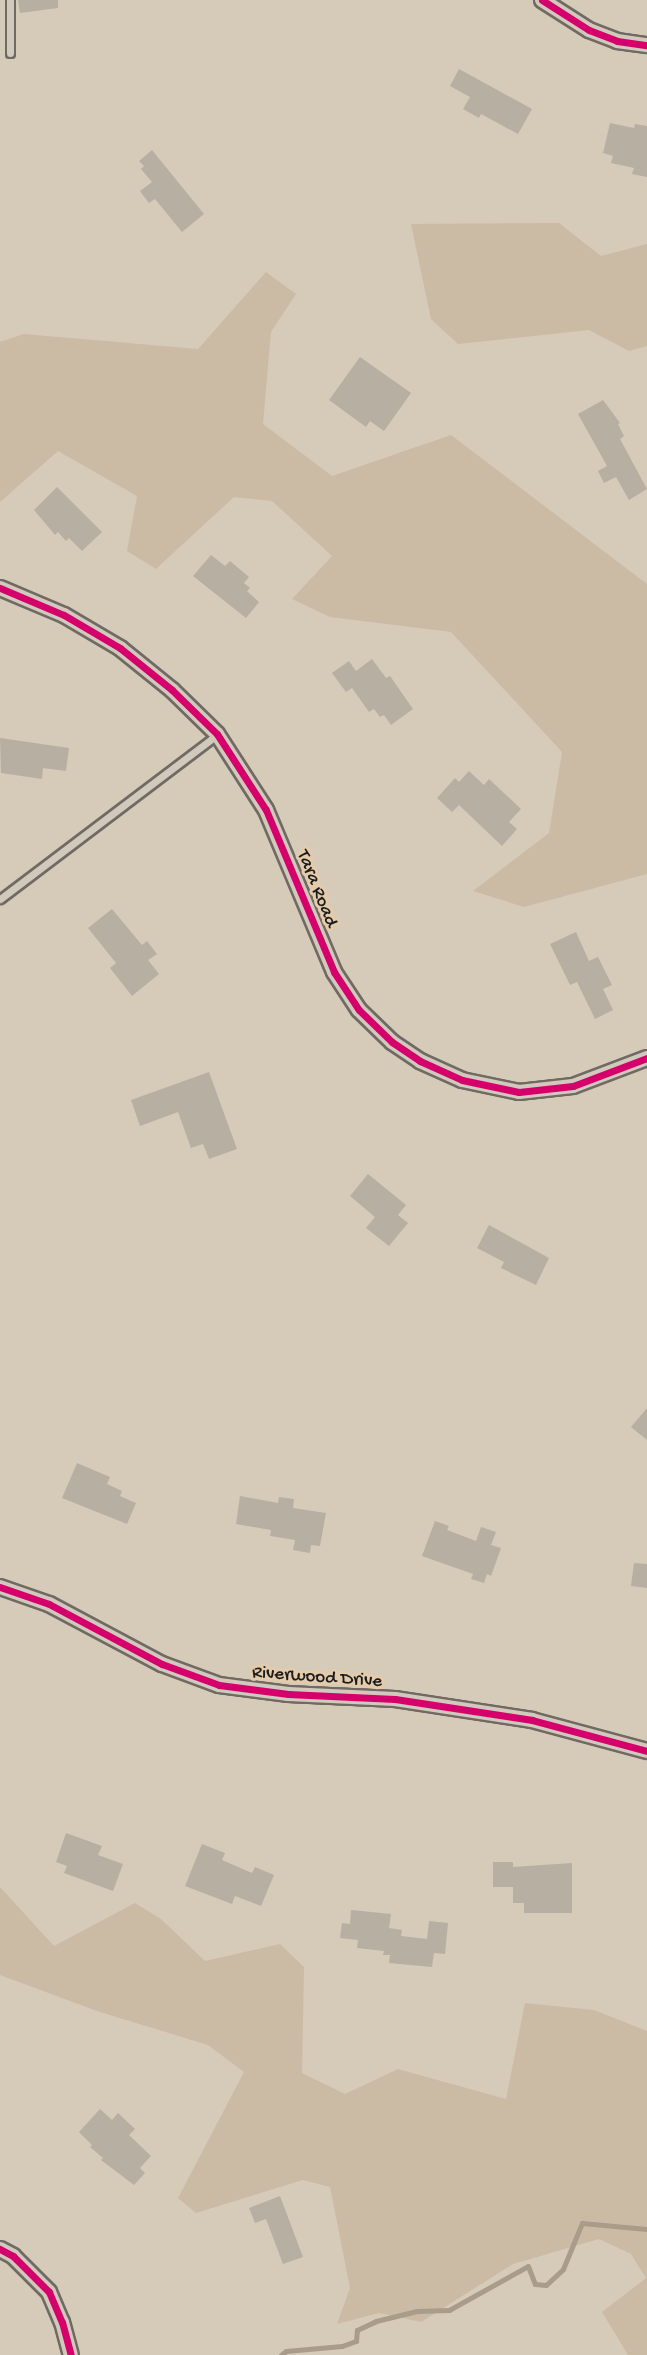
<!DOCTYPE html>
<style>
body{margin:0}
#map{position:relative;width:647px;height:2355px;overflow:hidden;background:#d6cab9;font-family:"Gochi Hand",sans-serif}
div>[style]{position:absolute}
.green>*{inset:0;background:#cbbba5}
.stream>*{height:5px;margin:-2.5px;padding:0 2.5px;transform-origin:2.5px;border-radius:2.5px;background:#a99c89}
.building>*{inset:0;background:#b8afa3}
.roads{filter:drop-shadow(2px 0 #706a63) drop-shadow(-2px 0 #706a63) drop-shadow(0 2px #706a63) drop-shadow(0 -2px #706a63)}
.service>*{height:7px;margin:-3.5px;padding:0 3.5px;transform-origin:3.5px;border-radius:3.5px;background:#d2c9bd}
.minor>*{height:14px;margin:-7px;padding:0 7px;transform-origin:7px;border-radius:7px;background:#d2c9bd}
.cycleway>*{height:7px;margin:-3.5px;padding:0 3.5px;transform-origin:3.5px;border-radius:3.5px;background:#d6006c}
span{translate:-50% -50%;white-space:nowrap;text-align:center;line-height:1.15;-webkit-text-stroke:6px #e3cbac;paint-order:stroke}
.street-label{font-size:19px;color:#1c1c1c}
</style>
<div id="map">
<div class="green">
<i style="clip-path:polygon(559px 223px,601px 256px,647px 244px,647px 346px,629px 351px,589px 330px,458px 344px,431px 319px,411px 224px)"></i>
<i style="clip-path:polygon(266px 272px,296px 294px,271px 332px,263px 424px,332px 476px,451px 435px,647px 584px,647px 874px,524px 907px,473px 891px,549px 833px,562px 752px,451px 632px,330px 617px,292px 599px,332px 556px,272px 501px,234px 497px,156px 569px,127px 551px,137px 496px,58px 451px,0 502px,0 342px,24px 334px,198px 349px)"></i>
<i style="clip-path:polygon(0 1887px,54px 1946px,135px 1903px,161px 1919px,205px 1961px,280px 1944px,304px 1967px,302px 2073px,345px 2094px,398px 2069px,506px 2099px,525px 2003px,594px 2010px,647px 2031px,647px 2355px,628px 2355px,602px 2312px,646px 2278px,631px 2254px,599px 2239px,513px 2264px,421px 2322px,379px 2313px,337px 2324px,350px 2288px,330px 2187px,303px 2180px,196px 2213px,178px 2198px,244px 2072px,208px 2045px,97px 2011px,0 1975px)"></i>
</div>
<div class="stream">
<i style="left:281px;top:2355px;width:6px;rotate:-39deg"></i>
<i style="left:286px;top:2351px;width:56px;rotate:-5.1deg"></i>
<i style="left:342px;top:2346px;width:15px;rotate:-20deg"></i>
<i style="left:356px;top:2341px;width:11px;rotate:-85deg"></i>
<i style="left:357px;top:2330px;width:21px;rotate:-25deg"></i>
<i style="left:376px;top:2321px;width:42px;rotate:-13.7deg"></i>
<i style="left:417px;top:2311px;width:32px;rotate:-2deg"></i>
<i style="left:449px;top:2310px;width:90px;rotate:-29.1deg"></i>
<i style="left:528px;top:2266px;width:19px;rotate:69deg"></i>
<i style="left:535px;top:2284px;width:11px;rotate:5deg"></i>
<i style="left:546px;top:2285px;width:23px;rotate:-43deg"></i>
<i style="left:563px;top:2269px;width:50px;rotate:-67.6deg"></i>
<i style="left:582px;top:2223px;width:65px;rotate:5.3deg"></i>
</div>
<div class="building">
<i style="clip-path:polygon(18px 0,58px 0,58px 8px,20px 13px)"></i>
<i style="clip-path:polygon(459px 69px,532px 109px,518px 134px,481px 114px,479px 118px,463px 109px,470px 97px,450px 86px)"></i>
<i style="clip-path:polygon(610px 123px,634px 128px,635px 124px,647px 126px,647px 177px,632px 174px,634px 168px,611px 163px,613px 156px,603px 153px)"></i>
<i style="clip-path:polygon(152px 150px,204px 214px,182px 232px,155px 199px,149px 203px,140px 191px,152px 182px,141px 169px,144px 166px,139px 161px)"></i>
<i style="clip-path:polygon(360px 357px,411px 393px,384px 431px,370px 421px,366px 427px,329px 400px)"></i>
<i style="clip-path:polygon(603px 400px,620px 423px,618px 424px,624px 436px,620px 439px,647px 489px,629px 500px,616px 477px,604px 483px,598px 471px,607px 466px,578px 414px)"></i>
<i style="clip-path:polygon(57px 487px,102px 532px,82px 551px,69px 538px,66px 541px,58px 532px,55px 535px,34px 510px)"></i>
<i style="clip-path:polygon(211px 555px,225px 566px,230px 561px,249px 577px,244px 583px,250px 588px,247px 591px,259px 602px,246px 618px,193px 576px)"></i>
<i style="clip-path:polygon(372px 659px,386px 678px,390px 676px,413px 709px,391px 725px,384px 715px,380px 717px,374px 709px,369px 712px,352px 688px,346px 692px,332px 673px,349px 661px,356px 671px)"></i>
<i style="clip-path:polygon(0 738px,69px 748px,66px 771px,43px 768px,42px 779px,1px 773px)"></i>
<i style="clip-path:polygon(469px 771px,484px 785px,489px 779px,521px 809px,509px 822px,517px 829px,502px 846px,459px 805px,452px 812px,437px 798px,455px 778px,459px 782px)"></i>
<i style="clip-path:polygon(112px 909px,142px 945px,147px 941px,157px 954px,148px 960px,159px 974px,132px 996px,110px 968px,116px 963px,88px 928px)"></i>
<i style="clip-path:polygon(576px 932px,589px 961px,598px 957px,612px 985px,603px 989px,613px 1010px,595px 1019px,577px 982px,570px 985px,550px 944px)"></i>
<i style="clip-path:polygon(209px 1072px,237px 1149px,209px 1159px,203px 1144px,191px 1148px,178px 1112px,140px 1126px,131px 1100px)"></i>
<i style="clip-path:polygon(368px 1174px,406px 1205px,398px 1215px,408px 1223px,389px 1246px,366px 1228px,375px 1217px,350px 1196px)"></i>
<i style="clip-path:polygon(489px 1225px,549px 1258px,536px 1285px,501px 1268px,504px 1262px,477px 1248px)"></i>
<i style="clip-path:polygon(647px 1408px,647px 1440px,631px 1427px)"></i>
<i style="clip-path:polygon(77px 1463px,110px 1477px,107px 1484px,122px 1491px,120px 1496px,136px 1503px,127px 1524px,62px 1498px)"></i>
<i style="clip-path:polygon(240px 1496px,278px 1503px,279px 1497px,294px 1499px,293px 1508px,326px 1513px,320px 1546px,311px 1545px,310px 1553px,293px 1550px,295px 1540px,270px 1536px,271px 1530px,236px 1524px)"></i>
<i style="clip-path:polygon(435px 1521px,449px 1526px,447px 1530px,476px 1541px,481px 1527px,496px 1532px,491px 1545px,501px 1548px,491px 1576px,487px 1574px,484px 1583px,471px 1579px,473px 1574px,422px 1556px)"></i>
<i style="clip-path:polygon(634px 1563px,647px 1564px,647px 1588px,631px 1586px)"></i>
<i style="clip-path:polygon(66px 1833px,102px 1846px,98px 1855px,123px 1864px,113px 1891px,64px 1873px,67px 1866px,56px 1862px)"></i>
<i style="clip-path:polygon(202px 1844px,225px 1853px,222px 1860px,252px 1873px,255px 1867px,274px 1875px,261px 1906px,235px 1896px,232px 1904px,185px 1886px)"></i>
<i style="clip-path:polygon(493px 1862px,513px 1862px,513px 1867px,572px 1863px,572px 1913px,524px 1913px,524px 1903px,513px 1903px,513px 1887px,493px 1887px)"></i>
<i style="clip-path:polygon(351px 1910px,391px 1914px,389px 1928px,402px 1930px,401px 1936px,427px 1939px,429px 1921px,448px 1923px,445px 1954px,434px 1953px,432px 1967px,389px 1963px,390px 1955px,383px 1955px,384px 1951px,357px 1948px,358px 1940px,340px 1938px,342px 1923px,350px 1924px)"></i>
<i style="clip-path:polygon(100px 2109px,112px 2120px,118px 2113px,135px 2129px,129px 2135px,151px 2156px,140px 2168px,145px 2173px,134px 2185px,101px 2160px,103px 2158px,90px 2147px,92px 2145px,79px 2132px)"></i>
<i style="clip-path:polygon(280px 2196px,303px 2257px,283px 2264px,266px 2219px,255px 2223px,249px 2208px)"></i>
</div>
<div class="roads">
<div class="service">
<i style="left:10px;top:0;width:53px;rotate:90deg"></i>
<i style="left:0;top:899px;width:272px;rotate:-37.1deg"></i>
</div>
<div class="minor">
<i style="left:542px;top:0;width:56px;rotate:32.6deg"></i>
<i style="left:589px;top:30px;width:30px;rotate:21deg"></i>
<i style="left:617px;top:41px;width:30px;rotate:8deg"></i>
<i style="left:0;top:588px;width:69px;rotate:22.9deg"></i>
<i style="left:64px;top:615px;width:65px;rotate:30.5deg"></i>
<i style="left:120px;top:648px;width:67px;rotate:38.9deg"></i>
<i style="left:172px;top:690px;width:63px;rotate:44.4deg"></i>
<i style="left:217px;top:734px;width:90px;rotate:57.2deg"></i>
<i style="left:266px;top:810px;width:176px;rotate:67.2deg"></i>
<i style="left:334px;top:972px;width:45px;rotate:56.7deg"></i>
<i style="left:359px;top:1010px;width:46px;rotate:44.1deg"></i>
<i style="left:392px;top:1042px;width:34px;rotate:34deg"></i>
<i style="left:420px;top:1061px;width:46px;rotate:24.3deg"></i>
<i style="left:462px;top:1080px;width:58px;rotate:11.9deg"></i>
<i style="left:519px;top:1092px;width:54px;rotate:-6.3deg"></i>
<i style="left:573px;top:1086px;width:79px;rotate:-20.7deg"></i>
<i style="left:0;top:1587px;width:52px;rotate:19.1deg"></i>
<i style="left:49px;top:1604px;width:128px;rotate:28deg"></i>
<i style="left:162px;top:1664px;width:61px;rotate:20.2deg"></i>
<i style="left:219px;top:1685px;width:70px;rotate:7.4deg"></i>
<i style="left:288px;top:1694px;width:107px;rotate:2.7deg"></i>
<i style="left:395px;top:1699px;width:139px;rotate:8.7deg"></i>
<i style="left:532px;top:1720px;width:119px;rotate:15.1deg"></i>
<i style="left:0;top:2249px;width:15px;rotate:28deg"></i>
<i style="left:13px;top:2256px;width:51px;rotate:45deg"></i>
<i style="left:49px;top:2292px;width:33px;rotate:67deg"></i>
<i style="left:62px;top:2322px;width:34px;rotate:75deg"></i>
</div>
</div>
<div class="cycleway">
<i style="left:542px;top:0;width:56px;rotate:32.6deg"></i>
<i style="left:589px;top:30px;width:30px;rotate:21deg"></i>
<i style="left:617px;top:41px;width:30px;rotate:8deg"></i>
<i style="left:0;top:588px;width:69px;rotate:22.9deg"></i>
<i style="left:64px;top:615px;width:65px;rotate:30.5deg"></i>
<i style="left:120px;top:648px;width:67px;rotate:38.9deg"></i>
<i style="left:172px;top:690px;width:63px;rotate:44.4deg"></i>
<i style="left:217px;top:734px;width:90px;rotate:57.2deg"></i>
<i style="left:266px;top:810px;width:176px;rotate:67.2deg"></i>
<i style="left:334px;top:972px;width:45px;rotate:56.7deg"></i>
<i style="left:359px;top:1010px;width:46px;rotate:44.1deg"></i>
<i style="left:392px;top:1042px;width:34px;rotate:34deg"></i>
<i style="left:420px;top:1061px;width:46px;rotate:24.3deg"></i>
<i style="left:462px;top:1080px;width:58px;rotate:11.9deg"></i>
<i style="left:519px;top:1092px;width:54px;rotate:-6.3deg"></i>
<i style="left:573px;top:1086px;width:79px;rotate:-20.7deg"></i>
<i style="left:0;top:1587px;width:52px;rotate:19.1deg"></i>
<i style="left:49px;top:1604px;width:128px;rotate:28deg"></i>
<i style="left:162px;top:1664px;width:61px;rotate:20.2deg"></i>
<i style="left:219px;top:1685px;width:70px;rotate:7.4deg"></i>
<i style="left:288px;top:1694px;width:107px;rotate:2.7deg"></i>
<i style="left:395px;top:1699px;width:139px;rotate:8.7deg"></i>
<i style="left:532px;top:1720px;width:119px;rotate:15.1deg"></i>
<i style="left:0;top:2249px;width:15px;rotate:28deg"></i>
<i style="left:13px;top:2256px;width:51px;rotate:45deg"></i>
<i style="left:49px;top:2292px;width:33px;rotate:67deg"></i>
<i style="left:62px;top:2322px;width:34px;rotate:75deg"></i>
</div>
<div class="street-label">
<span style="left:316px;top:889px;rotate:68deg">Tara Road</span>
<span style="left:317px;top:1678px;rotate:4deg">Riverwood Drive</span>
</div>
</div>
